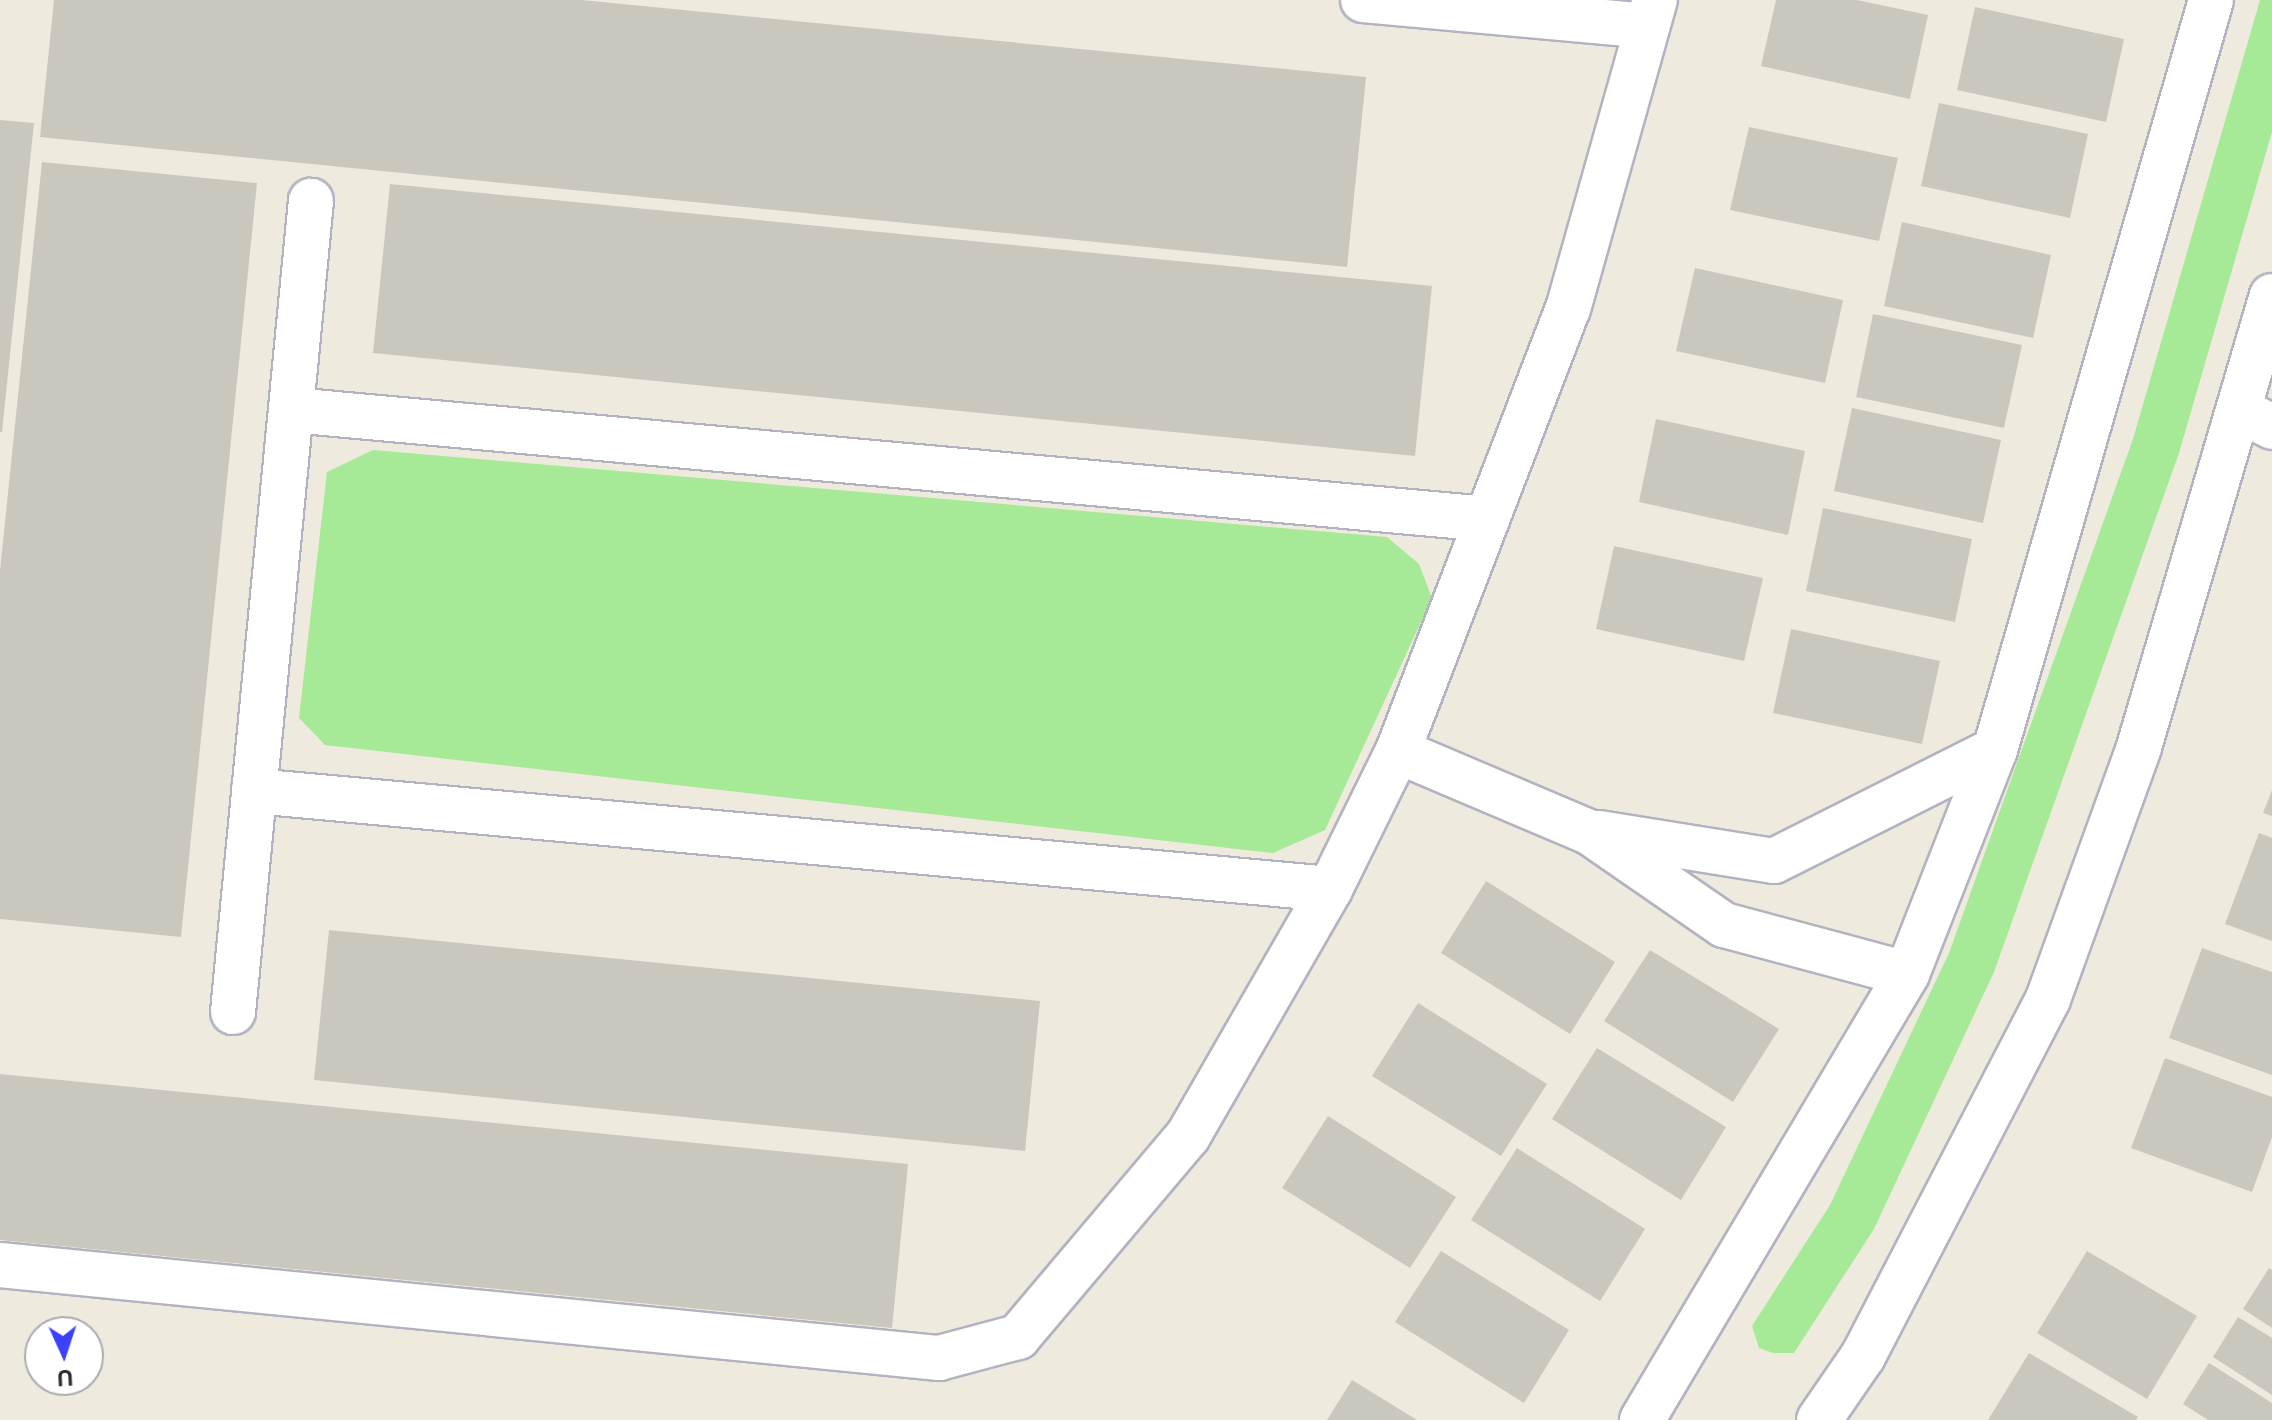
<!DOCTYPE html>
<style>
body{margin:0}
#map{position:relative;width:2272px;height:1420px;overflow:hidden;background:#efeade;font-family:Inter,sans-serif}
div>[style]{position:absolute}
.green>*{inset:0;background:#a6e997}
.building>*{inset:0;background:#cac7bd}
.roads{filter:drop-shadow(2px 0 #b2b2c1) drop-shadow(-2px 0 #b2b2c1) drop-shadow(0 2px #b2b2c1) drop-shadow(0 -2px #b2b2c1)}
.minor>*{height:44px;margin:-22px;padding:0 22px;transform-origin:22px;border-radius:22px;background:#fff}
.tertiary>*{height:44px;margin:-22px;padding:0 22px;transform-origin:22px;border-radius:22px;background:#fff}
span{translate:-50% -50%;white-space:nowrap;text-align:center;line-height:1.15;-webkit-text-stroke:6px #fff;paint-order:stroke}
.north{position:absolute;left:24px;top:1316px;width:80px;height:80px;box-sizing:border-box;background:#fff;border:2px solid #ababab;border-radius:50%;rotate:177deg;font-size:22px;font-weight:700;line-height:32px;text-align:center;color:#2c2c2c}
.north::after{content:'';display:block;margin:auto;width:28px;height:36px;background:#3b41ff;clip-path:polygon(50% 0,100% 100%,50% 72%,0 100%)}
</style>
<div id="map">
<div class="green">
<i style="clip-path:polygon(2260px 0,2272px 0,2272px 132px,2179px 453px,1994px 972px,1874px 1229px,1794px 1353px,1773px 1353px,1759px 1348px,1752px 1326px,1830px 1205px,1949px 953px,2133px 439px)"></i>
<i style="clip-path:polygon(373px 450px,1387px 537px,1419px 564px,1432px 598px,1325px 830px,1273px 853px,325px 745px,299px 718px,327px 472px)"></i>
</div>
<div class="building">
<i style="clip-path:polygon(54px 0,582px 0,1366px 77px,1347px 267px,40px 137px)"></i>
<i style="clip-path:polygon(1776px 0,1857px 0,1928px 15px,1910px 99px,1761px 66px)"></i>
<i style="clip-path:polygon(1975px 7px,2124px 39px,2106px 122px,1957px 90px)"></i>
<i style="clip-path:polygon(1939px 103px,2088px 134px,2070px 218px,1921px 186px)"></i>
<i style="clip-path:polygon(0 120px,34px 123px,2px 432px,0 432px)"></i>
<i style="clip-path:polygon(1749px 127px,1898px 158px,1879px 241px,1730px 210px)"></i>
<i style="clip-path:polygon(42px 162px,257px 183px,181px 937px,0 919px,0 571px)"></i>
<i style="clip-path:polygon(390px 184px,1432px 286px,1415px 456px,373px 353px)"></i>
<i style="clip-path:polygon(1902px 222px,2051px 255px,2033px 338px,1884px 306px)"></i>
<i style="clip-path:polygon(1695px 268px,1843px 300px,1825px 383px,1676px 351px)"></i>
<i style="clip-path:polygon(1873px 314px,2022px 345px,2004px 428px,1856px 397px)"></i>
<i style="clip-path:polygon(1852px 408px,2001px 440px,1983px 523px,1834px 491px)"></i>
<i style="clip-path:polygon(1656px 419px,1805px 451px,1788px 535px,1639px 502px)"></i>
<i style="clip-path:polygon(1823px 508px,1972px 539px,1955px 622px,1806px 591px)"></i>
<i style="clip-path:polygon(1614px 546px,1763px 578px,1744px 661px,1596px 629px)"></i>
<i style="clip-path:polygon(1791px 629px,1940px 661px,1922px 744px,1773px 713px)"></i>
<i style="clip-path:polygon(2272px 790px,2272px 816px,2263px 813px)"></i>
<i style="clip-path:polygon(2259px 833px,2272px 838px,2272px 941px,2225px 924px)"></i>
<i style="clip-path:polygon(1486px 881px,1615px 962px,1570px 1034px,1441px 953px)"></i>
<i style="clip-path:polygon(329px 930px,1040px 1001px,1025px 1151px,314px 1080px)"></i>
<i style="clip-path:polygon(2202px 948px,2272px 972px,2272px 1075px,2169px 1038px)"></i>
<i style="clip-path:polygon(1650px 950px,1779px 1029px,1733px 1102px,1604px 1021px)"></i>
<i style="clip-path:polygon(1418px 1003px,1547px 1084px,1501px 1156px,1372px 1076px)"></i>
<i style="clip-path:polygon(1597px 1048px,1726px 1127px,1681px 1200px,1552px 1119px)"></i>
<i style="clip-path:polygon(2165px 1058px,2272px 1097px,2272px 1137px,2252px 1192px,2131px 1148px)"></i>
<i style="clip-path:polygon(0 1074px,908px 1164px,892px 1328px,0 1240px)"></i>
<i style="clip-path:polygon(1328px 1116px,1456px 1197px,1410px 1268px,1282px 1188px)"></i>
<i style="clip-path:polygon(1517px 1148px,1645px 1229px,1600px 1301px,1471px 1220px)"></i>
<i style="clip-path:polygon(1441px 1251px,1569px 1330px,1524px 1403px,1395px 1322px)"></i>
<i style="clip-path:polygon(2087px 1251px,2197px 1316px,2147px 1399px,2037px 1333px)"></i>
<i style="clip-path:polygon(2269px 1268px,2272px 1270px,2272px 1328px,2243px 1309px)"></i>
<i style="clip-path:polygon(2238px 1317px,2272px 1338px,2272px 1395px,2213px 1357px)"></i>
<i style="clip-path:polygon(2029px 1353px,2138px 1417px,2136px 1420px,1988px 1420px)"></i>
<i style="clip-path:polygon(2209px 1363px,2272px 1403px,2272px 1420px,2208px 1420px,2183px 1404px)"></i>
<i style="clip-path:polygon(1352px 1380px,1417px 1420px,1327px 1420px)"></i>
</div>
<div class="roads">
<div class="minor">
<i style="left:1363px;top:0;width:285px;rotate:5.2deg"></i>
<i style="left:292px;top:410px;width:1200px;rotate:5.21deg"></i>
<i style="left:2241px;top:411px;width:35px;rotate:27deg"></i>
<i style="left:1398px;top:751px;width:207px;rotate:23deg"></i>
<i style="left:1589px;top:832px;width:164px;rotate:34.6deg"></i>
<i style="left:1724px;top:925px;width:189px;rotate:15deg"></i>
<i style="left:254px;top:791px;width:1080px;rotate:5.2deg"></i>
<i style="left:1599px;top:833px;width:177px;rotate:9.1deg"></i>
<i style="left:1774px;top:861px;width:247px;rotate:-26.7deg"></i>
<i style="left:233px;top:1012px;width:815px;rotate:-84.51deg"></i>
<i style="left:0;top:1265px;width:944px;rotate:5.66deg"></i>
<i style="left:939px;top:1358px;width:82px;rotate:-14.9deg"></i>
<i style="left:1018px;top:1337px;width:263px;rotate:-49.8deg"></i>
<i style="left:1188px;top:1136px;width:285px;rotate:-60.1deg"></i>
<i style="left:1330px;top:889px;width:154px;rotate:-63.8deg"></i>
<i style="left:1398px;top:751px;width:474px;rotate:-69deg"></i>
<i style="left:1568px;top:309px;width:321px;rotate:-74.3deg"></i>
</div>
<div class="tertiary">
<i style="left:1642px;top:1420px;width:519px;rotate:-59.28deg"></i>
<i style="left:1907px;top:974px;width:241px;rotate:-68.6deg"></i>
<i style="left:1995px;top:750px;width:780px;rotate:-73.93deg"></i>
<i style="left:1819px;top:1420px;width:78px;rotate:-55.5deg"></i>
<i style="left:1863px;top:1356px;width:402px;rotate:-62.6deg"></i>
<i style="left:2048px;top:999px;width:268px;rotate:-70.1deg"></i>
<i style="left:2139px;top:747px;width:470px;rotate:-73.6deg"></i>
</div>
</div>
<div class="north">U</div>
</div>
